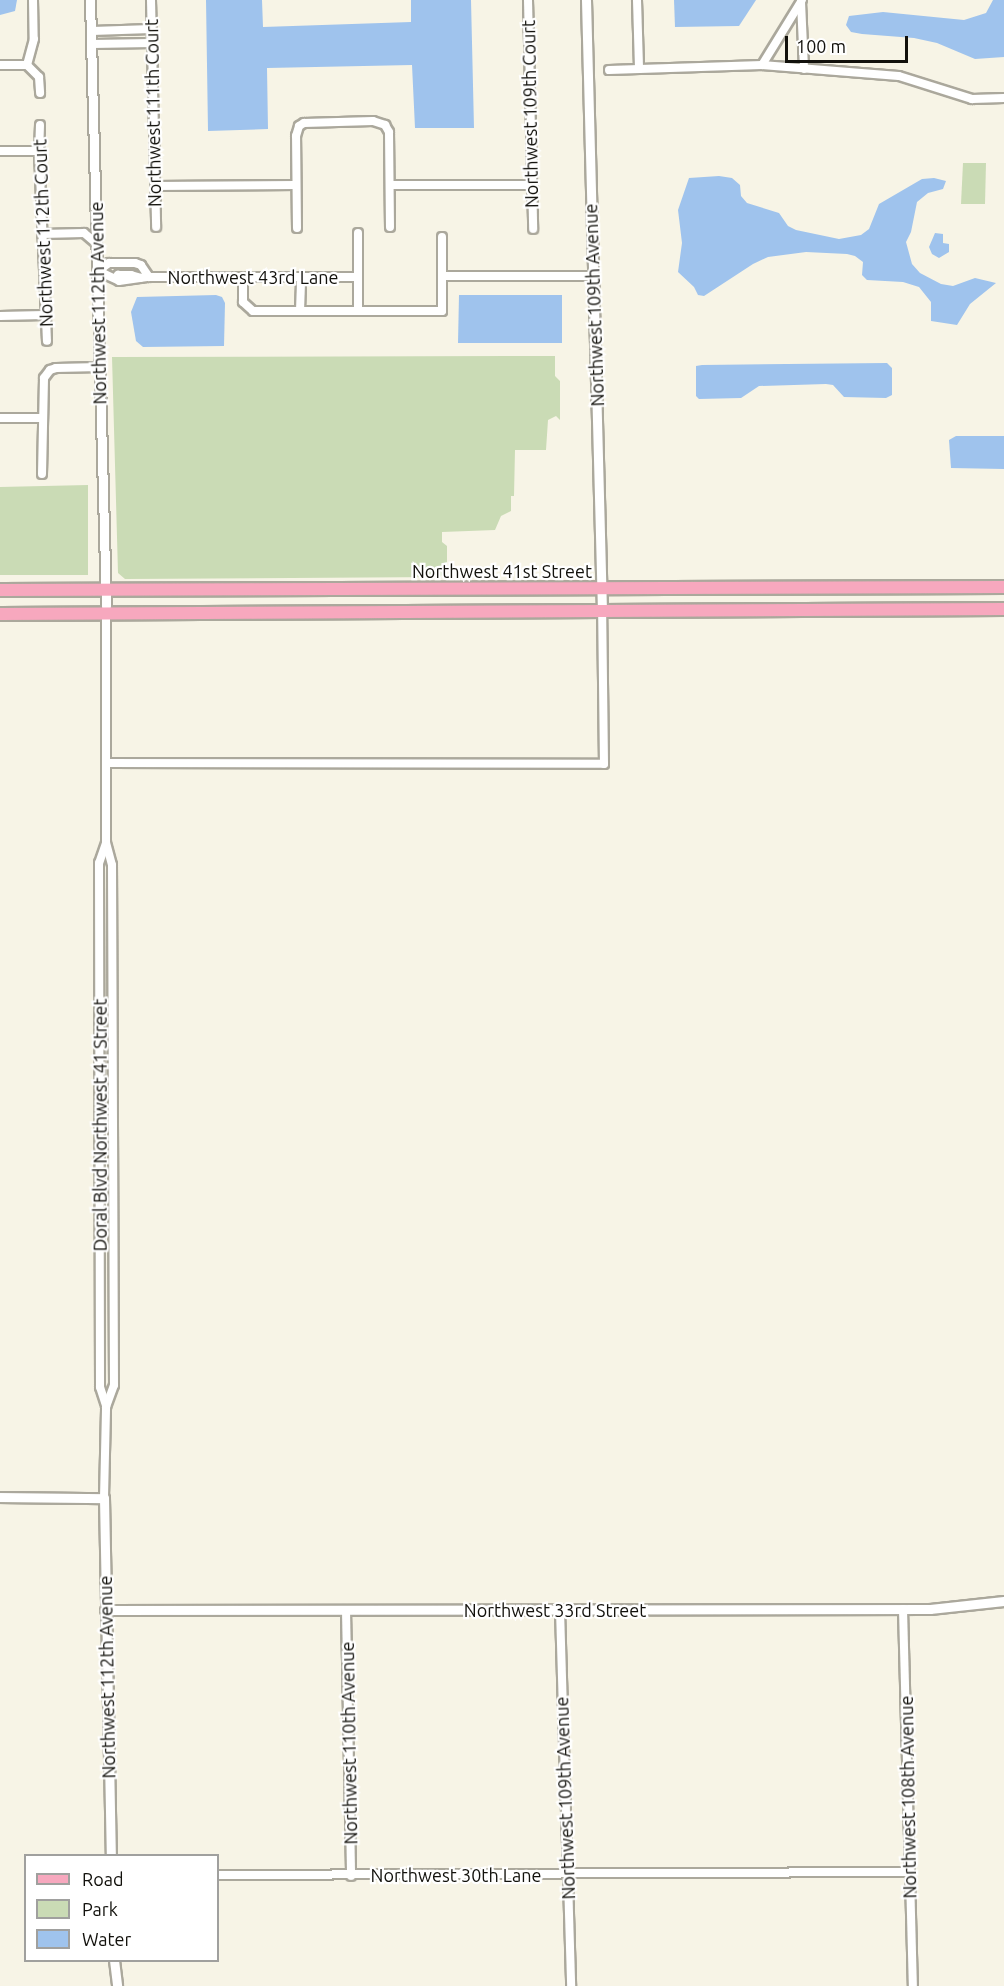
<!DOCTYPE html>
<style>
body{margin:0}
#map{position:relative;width:1004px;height:1986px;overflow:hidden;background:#f7f4e6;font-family:Ubuntu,sans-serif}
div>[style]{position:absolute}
.green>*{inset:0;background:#cadbb5}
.water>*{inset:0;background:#9fc3ed}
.roads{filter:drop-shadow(2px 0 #aba89c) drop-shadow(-2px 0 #aba89c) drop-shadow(0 2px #aba89c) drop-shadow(0 -2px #aba89c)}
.minor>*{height:8px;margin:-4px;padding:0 4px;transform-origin:4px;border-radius:4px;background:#fff}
.tertiary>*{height:9px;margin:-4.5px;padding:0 4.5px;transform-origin:4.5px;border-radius:4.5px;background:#fff}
.primary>*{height:12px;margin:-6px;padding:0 6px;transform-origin:6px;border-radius:6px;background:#f7a8be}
span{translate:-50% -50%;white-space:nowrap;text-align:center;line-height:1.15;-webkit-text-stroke:4.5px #fff;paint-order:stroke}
.street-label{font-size:18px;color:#12110c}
.legend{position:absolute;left:24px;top:1854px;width:195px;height:108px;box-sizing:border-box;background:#fff;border:2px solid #a0a09e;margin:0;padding:8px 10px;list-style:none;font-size:18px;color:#12110c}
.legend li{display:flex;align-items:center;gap:12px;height:30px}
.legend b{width:30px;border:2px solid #a0a09e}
.scale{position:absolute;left:785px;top:36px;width:123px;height:27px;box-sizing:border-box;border:3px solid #12110c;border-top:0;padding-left:8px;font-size:18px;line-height:21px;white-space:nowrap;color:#12110c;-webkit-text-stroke:4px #fff;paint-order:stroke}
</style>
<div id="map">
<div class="green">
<i style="clip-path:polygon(963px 163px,986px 163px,985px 204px,961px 204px)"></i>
<i style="clip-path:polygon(555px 356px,555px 376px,560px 381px,560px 420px,556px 416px,548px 420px,546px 450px,515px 450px,514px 496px,511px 496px,511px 511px,501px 516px,495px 530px,442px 532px,442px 542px,447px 546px,447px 570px,440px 577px,125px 579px,118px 573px,112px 357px)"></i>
<i style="clip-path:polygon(88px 485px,88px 575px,0 575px,0 487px)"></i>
</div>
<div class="water">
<i style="clip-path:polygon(0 0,17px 0,15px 11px,0 15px)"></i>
<i style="clip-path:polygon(206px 0,262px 0,263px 27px,411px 22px,411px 0,471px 0,474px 128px,415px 128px,412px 65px,267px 68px,268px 129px,208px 131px)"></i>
<i style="clip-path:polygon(674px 0,756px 0,739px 26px,675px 27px)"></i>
<i style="clip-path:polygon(993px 0,1004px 0,1004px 57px,975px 59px,937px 43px,914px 38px,862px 34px,851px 32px,846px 25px,849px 16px,883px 12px,964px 20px,986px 13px)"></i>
<i style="clip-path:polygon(719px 176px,732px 178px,740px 185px,741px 196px,747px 203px,779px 213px,788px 226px,796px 230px,839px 239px,861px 235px,869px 229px,879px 204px,922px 179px,934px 178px,946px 181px,943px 189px,928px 193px,917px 202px,911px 232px,906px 242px,912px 264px,920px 273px,941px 284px,953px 286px,975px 278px,996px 283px,970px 304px,957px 325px,931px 321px,931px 302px,919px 287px,903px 282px,867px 280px,862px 275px,863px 262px,855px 256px,847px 254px,806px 252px,768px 257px,753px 264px,704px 296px,698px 295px,694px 287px,678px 272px,682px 243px,678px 210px,689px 178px)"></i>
<i style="clip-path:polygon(935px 233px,943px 234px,943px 243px,949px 244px,949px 252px,939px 258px,932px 254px,929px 247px)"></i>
<i style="clip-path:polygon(216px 295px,222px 297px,225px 303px,224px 346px,143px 347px,136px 341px,131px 312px,137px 297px)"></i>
<i style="clip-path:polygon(459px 295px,562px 295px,562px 343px,458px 343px)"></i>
<i style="clip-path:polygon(887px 363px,892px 368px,892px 395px,886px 398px,844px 397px,833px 385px,826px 384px,759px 386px,741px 398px,699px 399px,696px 396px,696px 366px,702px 365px)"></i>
<i style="clip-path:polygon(956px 436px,1004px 436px,1004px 469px,951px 468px,949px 440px)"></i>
</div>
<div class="roads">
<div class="minor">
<i style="left:33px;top:0;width:39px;rotate:89deg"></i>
<i style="left:34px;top:39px;width:27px;rotate:105deg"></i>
<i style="left:27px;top:65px;width:17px;rotate:45deg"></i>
<i style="left:39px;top:77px;width:16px;rotate:86deg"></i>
<i style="left:151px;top:0;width:227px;rotate:88.7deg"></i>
<i style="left:528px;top:0;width:229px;rotate:88.7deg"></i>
<i style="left:637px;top:0;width:69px;rotate:88.3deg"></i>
<i style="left:801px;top:2px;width:67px;rotate:87.4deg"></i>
<i style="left:92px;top:31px;width:59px;rotate:-1.9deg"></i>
<i style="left:92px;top:44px;width:60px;rotate:-1deg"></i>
<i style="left:0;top:65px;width:27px"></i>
<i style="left:762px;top:65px;width:76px;rotate:-58.4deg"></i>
<i style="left:609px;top:70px;width:153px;rotate:-1.9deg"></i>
<i style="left:762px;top:65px;width:137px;rotate:4.6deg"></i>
<i style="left:899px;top:76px;width:77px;rotate:17.5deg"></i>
<i style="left:972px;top:99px;width:32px;rotate:-2deg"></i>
<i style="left:40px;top:125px;width:26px;rotate:92deg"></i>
<i style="left:39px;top:151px;width:190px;rotate:87.6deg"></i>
<i style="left:0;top:151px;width:39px"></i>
<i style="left:390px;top:185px;width:142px"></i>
<i style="left:155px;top:186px;width:141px;rotate:-0.4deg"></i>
<i style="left:297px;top:228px;width:92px;rotate:-90.6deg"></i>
<i style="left:296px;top:136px;width:10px;rotate:-73deg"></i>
<i style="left:299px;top:126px;width:6px;rotate:-31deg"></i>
<i style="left:304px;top:123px;width:69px;rotate:-1.7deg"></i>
<i style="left:373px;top:121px;width:13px;rotate:18deg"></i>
<i style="left:385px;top:125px;width:8px;rotate:60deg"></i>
<i style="left:389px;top:132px;width:95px;rotate:89.4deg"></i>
<i style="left:358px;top:233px;width:78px;rotate:90deg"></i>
<i style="left:42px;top:234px;width:42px;rotate:-1.4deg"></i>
<i style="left:84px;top:233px;width:17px;rotate:40deg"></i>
<i style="left:442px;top:276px;width:151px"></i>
<i style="left:149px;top:277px;width:14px;rotate:-124deg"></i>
<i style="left:141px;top:265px;width:6px;rotate:-162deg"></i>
<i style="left:135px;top:263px;width:26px;rotate:180deg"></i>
<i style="left:109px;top:263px;width:14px;rotate:144deg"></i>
<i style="left:98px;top:271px;width:23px;rotate:25deg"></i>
<i style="left:119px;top:281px;width:30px;rotate:-8deg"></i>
<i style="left:149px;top:277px;width:209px"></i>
<i style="left:243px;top:277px;width:25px;rotate:90deg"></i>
<i style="left:243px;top:302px;width:13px;rotate:42deg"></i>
<i style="left:253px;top:311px;width:189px"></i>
<i style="left:442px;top:311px;width:74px;rotate:-90deg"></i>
<i style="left:116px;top:278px;width:4px;rotate:-56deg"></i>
<i style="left:118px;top:275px;width:13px"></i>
<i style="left:131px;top:275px;width:10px;rotate:17deg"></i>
<i style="left:300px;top:311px;width:34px;rotate:-88deg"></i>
<i style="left:0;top:316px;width:44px;rotate:-1.3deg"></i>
<i style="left:0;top:418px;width:41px"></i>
<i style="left:42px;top:474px;width:96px;rotate:-88.8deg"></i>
<i style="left:44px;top:378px;width:10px;rotate:-53deg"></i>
<i style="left:50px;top:370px;width:6px;rotate:-18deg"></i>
<i style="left:56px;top:368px;width:44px;rotate:-1.3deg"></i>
<i style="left:107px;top:763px;width:497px;rotate:0.1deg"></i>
<i style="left:604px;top:764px;width:154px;rotate:-90.7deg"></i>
<i style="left:106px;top:843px;width:21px;rotate:109deg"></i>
<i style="left:99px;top:863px;width:524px;rotate:89.89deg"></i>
<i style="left:100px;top:1387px;width:20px;rotate:72deg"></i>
<i style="left:104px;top:1498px;width:91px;rotate:-88.7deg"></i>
<i style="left:106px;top:1407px;width:23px;rotate:-70deg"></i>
<i style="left:114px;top:1385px;width:520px;rotate:-90.22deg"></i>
<i style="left:112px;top:865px;width:23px;rotate:-105deg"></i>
<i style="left:106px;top:843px;width:232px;rotate:-90deg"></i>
<i style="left:903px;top:1609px;width:377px;rotate:88.5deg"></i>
<i style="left:346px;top:1610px;width:266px;rotate:88.9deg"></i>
<i style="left:560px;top:1610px;width:376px;rotate:88.3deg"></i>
<i style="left:218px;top:1875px;width:692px;rotate:-0.25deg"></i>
</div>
<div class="tertiary">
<i style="left:90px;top:0;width:606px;rotate:88.49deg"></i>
<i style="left:586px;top:0;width:610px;rotate:88.5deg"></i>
<i style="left:0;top:1497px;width:104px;rotate:0.6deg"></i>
<i style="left:104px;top:1498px;width:358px;rotate:88.9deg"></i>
<i style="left:105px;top:1610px;width:825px;rotate:-0.07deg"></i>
<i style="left:930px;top:1609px;width:74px;rotate:-6.2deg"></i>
<i style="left:114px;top:1960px;width:26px;rotate:83deg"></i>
</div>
<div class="primary">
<i style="left:0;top:590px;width:1004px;rotate:-0.17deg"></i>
<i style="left:0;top:614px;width:1004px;rotate:-0.29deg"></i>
</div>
</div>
<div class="street-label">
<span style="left:153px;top:113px;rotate:-91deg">Northwest 111th Court</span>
<span style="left:530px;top:114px;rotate:-91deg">Northwest 109th Court</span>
<span style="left:43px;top:233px;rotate:-92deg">Northwest 112th Court</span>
<span style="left:253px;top:277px">Northwest 43rd Lane</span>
<span style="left:98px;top:303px;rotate:-91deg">Northwest 112th Avenue</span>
<span style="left:594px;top:305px;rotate:-92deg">Northwest 109th Avenue</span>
<span style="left:502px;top:571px">Northwest 41st Street</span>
<span style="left:100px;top:1125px;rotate:-90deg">Doral Blvd Northwest 41 Street</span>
<span style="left:555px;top:1610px">Northwest 33rd Street</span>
<span style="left:107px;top:1677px;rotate:-91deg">Northwest 112th Avenue</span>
<span style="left:349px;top:1743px;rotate:-91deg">Northwest 110th Avenue</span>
<span style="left:908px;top:1797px;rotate:-91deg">Northwest 108th Avenue</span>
<span style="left:565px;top:1798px;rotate:-92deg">Northwest 109th Avenue</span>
<span style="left:456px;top:1875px">Northwest 30th Lane</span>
</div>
<ul class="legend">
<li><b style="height:8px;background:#f7a8be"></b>Road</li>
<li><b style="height:16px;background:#cadbb5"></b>Park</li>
<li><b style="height:16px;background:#9fc3ed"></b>Water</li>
</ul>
<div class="scale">100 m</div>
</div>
